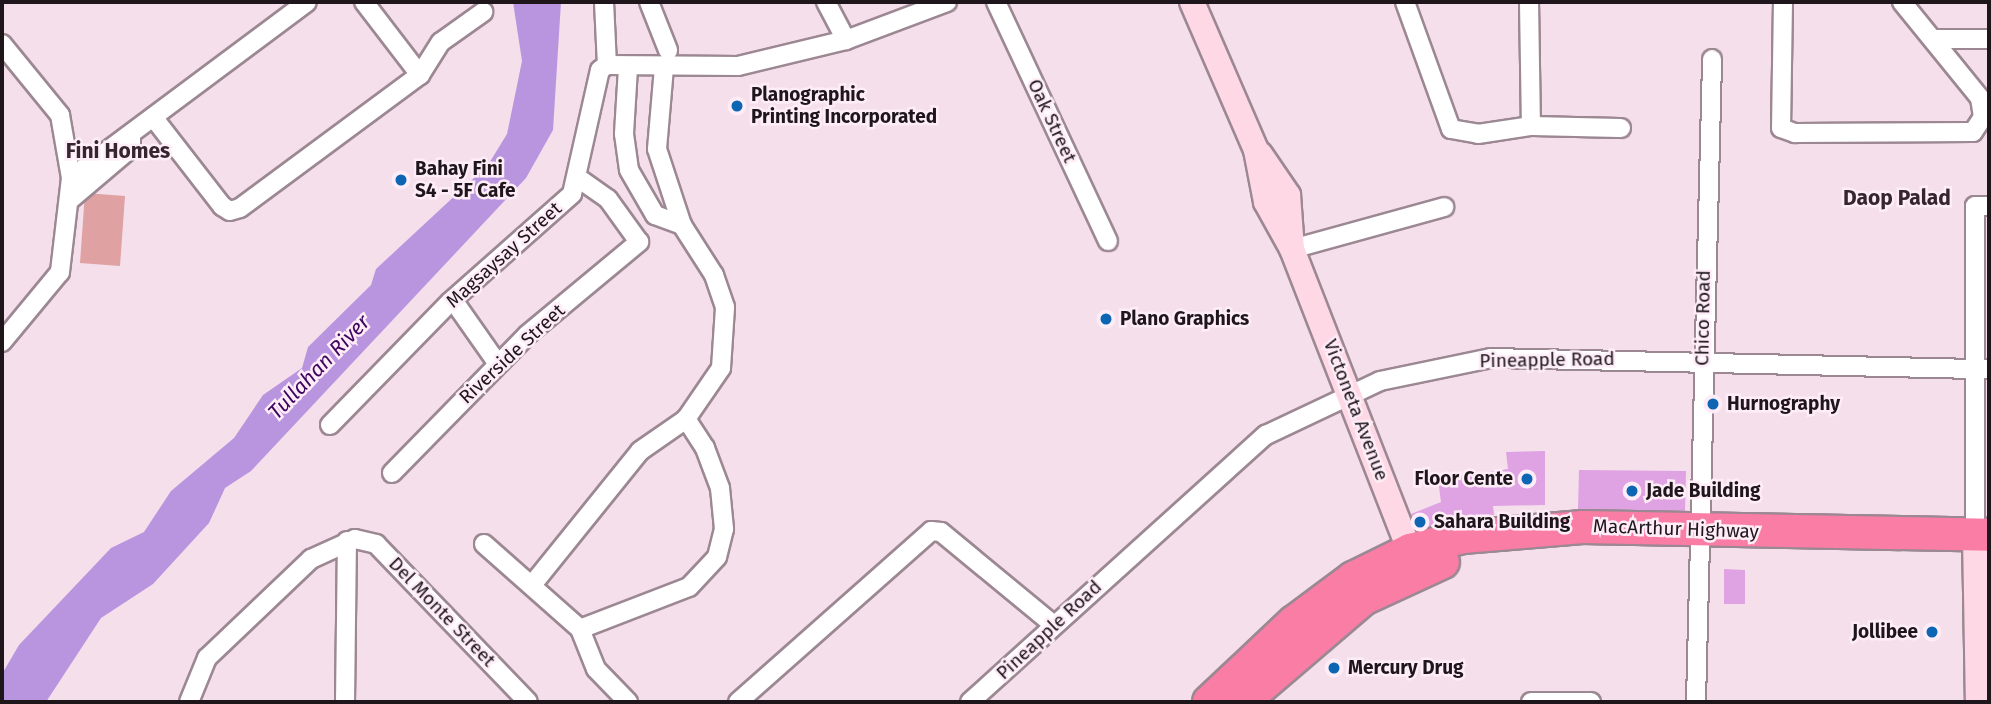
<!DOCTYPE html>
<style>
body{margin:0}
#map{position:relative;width:1991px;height:704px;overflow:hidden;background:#f4dfeb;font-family:"Fira Sans",sans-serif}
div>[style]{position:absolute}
.green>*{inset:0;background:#dfa1a1}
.water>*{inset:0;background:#b995df}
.building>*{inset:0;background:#dfa2e3}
.roads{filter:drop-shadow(2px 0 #9c8893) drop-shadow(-2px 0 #9c8893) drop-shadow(0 2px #9c8893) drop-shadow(0 -2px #9c8893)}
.street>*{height:18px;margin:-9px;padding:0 9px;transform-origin:9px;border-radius:9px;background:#fff}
.secondary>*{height:24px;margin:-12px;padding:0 12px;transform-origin:12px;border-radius:12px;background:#fed8e4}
.highway>*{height:32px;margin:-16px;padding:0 16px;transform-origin:16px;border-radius:16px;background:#fa7da6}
.dots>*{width:19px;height:19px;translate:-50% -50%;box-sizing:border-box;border:4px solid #feedf7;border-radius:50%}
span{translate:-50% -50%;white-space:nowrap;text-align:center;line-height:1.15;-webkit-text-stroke:5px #feedf7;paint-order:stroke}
.poi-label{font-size:19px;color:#1e161b;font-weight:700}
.left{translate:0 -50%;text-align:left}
.right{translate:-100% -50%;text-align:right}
.street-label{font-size:19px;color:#1e161b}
.neighbourhood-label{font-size:21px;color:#35252f;font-weight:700}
.water-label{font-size:21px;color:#3e0661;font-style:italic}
.frame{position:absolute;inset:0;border:4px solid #1e161b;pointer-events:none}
</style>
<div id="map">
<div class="green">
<i style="clip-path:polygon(85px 193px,125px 196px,120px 266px,80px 263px)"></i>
</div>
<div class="water">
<i style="clip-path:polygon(513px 2px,561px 2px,553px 130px,526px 178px,251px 471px,225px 488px,209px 523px,153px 584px,101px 618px,46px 702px,2px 702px,2px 674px,19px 645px,111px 548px,144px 532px,171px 491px,234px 438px,263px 395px,302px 368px,308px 347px,371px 285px,376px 269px,488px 165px,507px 134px,522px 61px)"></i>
</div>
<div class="building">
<i style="clip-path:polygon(1545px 451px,1545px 505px,1493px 506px,1494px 515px,1417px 529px,1411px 514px,1441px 502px,1438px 479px,1508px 469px,1506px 452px)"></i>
<i style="clip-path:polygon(1579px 470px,1686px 471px,1685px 511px,1578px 509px)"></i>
<i style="clip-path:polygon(1724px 569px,1745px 570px,1745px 604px,1724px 604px)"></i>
</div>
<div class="roads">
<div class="street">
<i style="left:364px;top:2px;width:92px;rotate:52.5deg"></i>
<i style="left:604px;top:2px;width:63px;rotate:87.3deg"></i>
<i style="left:649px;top:2px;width:52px;rotate:68.4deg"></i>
<i style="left:826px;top:2px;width:43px;rotate:62.2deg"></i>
<i style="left:996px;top:2px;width:264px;rotate:64.9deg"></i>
<i style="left:1405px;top:2px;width:135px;rotate:70.1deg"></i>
<i style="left:1451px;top:129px;width:27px;rotate:10deg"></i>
<i style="left:1478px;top:134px;width:54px;rotate:-8.6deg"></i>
<i style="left:1531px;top:126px;width:90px;rotate:1.3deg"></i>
<i style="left:1529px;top:2px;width:124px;rotate:89.1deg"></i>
<i style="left:1783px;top:2px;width:126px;rotate:90.9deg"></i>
<i style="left:1781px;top:128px;width:15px;rotate:20deg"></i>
<i style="left:1795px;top:133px;width:178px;rotate:-0.3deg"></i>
<i style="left:1973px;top:132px;width:18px;rotate:-56deg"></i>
<i style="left:1983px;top:117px;width:19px;rotate:-99deg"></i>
<i style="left:1980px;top:98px;width:124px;rotate:-129.1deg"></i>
<i style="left:1937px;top:39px;width:52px"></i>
<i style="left:2px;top:44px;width:92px;rotate:50.8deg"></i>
<i style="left:60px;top:115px;width:64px;rotate:80.1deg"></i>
<i style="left:71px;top:178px;width:95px;rotate:96.7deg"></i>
<i style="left:60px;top:272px;width:91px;rotate:129.6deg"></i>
<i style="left:628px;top:68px;width:66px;rotate:93.5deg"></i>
<i style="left:624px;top:134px;width:36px;rotate:82deg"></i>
<i style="left:629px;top:170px;width:52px;rotate:60deg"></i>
<i style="left:655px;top:215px;width:29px;rotate:20deg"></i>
<i style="left:153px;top:117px;width:113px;rotate:52.2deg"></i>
<i style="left:222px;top:206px;width:9px;rotate:32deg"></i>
<i style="left:230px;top:211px;width:10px;rotate:-17deg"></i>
<i style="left:240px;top:208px;width:224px;rotate:-36.5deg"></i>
<i style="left:420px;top:75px;width:39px;rotate:-58deg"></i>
<i style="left:441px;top:42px;width:52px;rotate:-35.5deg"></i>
<i style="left:71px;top:178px;width:294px;rotate:-36.7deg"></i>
<i style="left:71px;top:199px;width:79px;rotate:-40.4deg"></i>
<i style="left:131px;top:148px;width:11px;rotate:-90deg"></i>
<i style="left:1292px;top:249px;width:158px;rotate:-15.4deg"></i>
<i style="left:453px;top:300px;width:78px;rotate:54.9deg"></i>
<i style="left:330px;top:425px;width:172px;rotate:-45.7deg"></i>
<i style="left:450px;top:302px;width:163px;rotate:-41.5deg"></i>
<i style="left:572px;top:194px;width:127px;rotate:-77.3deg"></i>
<i style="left:600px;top:70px;width:9px;rotate:-36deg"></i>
<i style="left:607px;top:65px;width:131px;rotate:0.4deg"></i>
<i style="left:738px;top:66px;width:111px;rotate:-13.5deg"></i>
<i style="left:846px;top:40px;width:108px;rotate:-20.6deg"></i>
<i style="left:392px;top:473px;width:193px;rotate:-45.6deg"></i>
<i style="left:527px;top:335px;width:146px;rotate:-39.7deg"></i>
<i style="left:639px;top:242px;width:53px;rotate:-125.8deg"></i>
<i style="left:608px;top:199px;width:35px;rotate:-145deg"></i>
<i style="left:1975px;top:535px;width:329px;rotate:-90deg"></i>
<i style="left:1975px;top:206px;width:14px"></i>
<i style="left:484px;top:544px;width:128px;rotate:41.5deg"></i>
<i style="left:580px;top:629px;width:43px;rotate:68.2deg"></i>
<i style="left:596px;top:669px;width:46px;rotate:45.9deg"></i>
<i style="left:532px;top:585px;width:172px;rotate:-51.1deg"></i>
<i style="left:640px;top:451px;width:56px;rotate:-34.8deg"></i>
<i style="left:686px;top:419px;width:62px;rotate:-55.5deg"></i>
<i style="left:721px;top:368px;width:61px;rotate:-86.2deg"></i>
<i style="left:725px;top:307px;width:34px;rotate:-109deg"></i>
<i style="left:714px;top:275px;width:59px;rotate:-122.6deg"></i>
<i style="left:682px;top:225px;width:80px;rotate:-108.2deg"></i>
<i style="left:657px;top:149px;width:82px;rotate:-85.1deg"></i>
<i style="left:580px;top:629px;width:117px;rotate:-21.1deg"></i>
<i style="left:689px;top:587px;width:41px;rotate:-47deg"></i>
<i style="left:717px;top:557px;width:29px;rotate:-76deg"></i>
<i style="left:724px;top:529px;width:41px;rotate:-95.6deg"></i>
<i style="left:720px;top:488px;width:43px;rotate:-110.6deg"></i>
<i style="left:705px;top:448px;width:35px;rotate:-123deg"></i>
<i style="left:189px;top:702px;width:48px;rotate:-67.8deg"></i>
<i style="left:207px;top:658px;width:144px;rotate:-43.6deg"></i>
<i style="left:311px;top:559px;width:48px;rotate:-24.4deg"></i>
<i style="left:355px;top:539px;width:22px;rotate:13deg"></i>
<i style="left:376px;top:544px;width:219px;rotate:46.1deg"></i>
<i style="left:345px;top:702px;width:161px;rotate:-89.3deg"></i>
<i style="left:738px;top:702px;width:258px;rotate:-41.5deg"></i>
<i style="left:931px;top:531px;width:10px;rotate:6deg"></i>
<i style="left:941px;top:532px;width:146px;rotate:39.5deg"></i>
<i style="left:970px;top:702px;width:399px;rotate:-42.1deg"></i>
<i style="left:1266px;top:435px;width:126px;rotate:-25.3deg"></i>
<i style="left:1380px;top:381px;width:113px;rotate:-11.7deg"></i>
<i style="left:1491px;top:358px;width:498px;rotate:1.3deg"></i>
<i style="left:1531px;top:702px;width:60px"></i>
<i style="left:1696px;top:702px;width:643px;rotate:-88.57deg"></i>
</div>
<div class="secondary">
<i style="left:1192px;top:2px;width:161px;rotate:66.6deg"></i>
<i style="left:1256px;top:150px;width:53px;rotate:79.1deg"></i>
<i style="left:1266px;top:202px;width:54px;rotate:61deg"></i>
<i style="left:1292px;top:249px;width:341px;rotate:68.7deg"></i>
<i style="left:1260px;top:154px;width:50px;rotate:55.7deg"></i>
<i style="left:1288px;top:195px;width:54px;rotate:85.8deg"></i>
<i style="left:1975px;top:535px;width:167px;rotate:89deg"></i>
</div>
<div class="highway">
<i style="left:1209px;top:702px;width:117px;rotate:-43.3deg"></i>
<i style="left:1294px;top:622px;width:74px;rotate:-36.7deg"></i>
<i style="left:1353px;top:578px;width:64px;rotate:-26.2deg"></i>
<i style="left:1410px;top:550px;width:55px;rotate:-13.8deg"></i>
<i style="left:1463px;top:537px;width:120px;rotate:-4.8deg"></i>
<i style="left:1583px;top:527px;width:406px;rotate:1.1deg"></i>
<i style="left:1243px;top:702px;width:158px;rotate:-40.6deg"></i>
<i style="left:1363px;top:599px;width:88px;rotate:-24.8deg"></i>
</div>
</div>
<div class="dots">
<i style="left:737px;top:106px;background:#0c66b3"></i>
<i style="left:401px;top:180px;background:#0c66b3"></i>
<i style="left:1106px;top:319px;background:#0c66b3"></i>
<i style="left:1713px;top:404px;background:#0c66b3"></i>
<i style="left:1527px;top:479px;background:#0c66b3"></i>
<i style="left:1632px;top:491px;background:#0c66b3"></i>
<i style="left:1420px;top:522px;background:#0c66b3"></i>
<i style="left:1932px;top:632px;background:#0c66b3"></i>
<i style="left:1334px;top:668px;background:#0c66b3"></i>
</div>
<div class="poi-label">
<span class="left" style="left:751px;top:106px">Planographic<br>Printing Incorporated</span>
<span class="left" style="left:415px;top:180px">Bahay Fini<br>S4 - 5F Cafe</span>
<span class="left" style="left:1120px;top:319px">Plano Graphics</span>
<span class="left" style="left:1727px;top:404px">Hurnography</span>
<span class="right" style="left:1513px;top:479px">Floor Cente</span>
<span class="left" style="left:1646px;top:491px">Jade Building</span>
<span class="left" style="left:1434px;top:522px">Sahara Building</span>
<span class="right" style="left:1918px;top:632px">Jollibee</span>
<span class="left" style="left:1348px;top:668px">Mercury Drug</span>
</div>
<div class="street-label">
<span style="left:1052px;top:121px;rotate:65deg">Oak Street</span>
<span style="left:504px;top:255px;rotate:-42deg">Magsaysay Street</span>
<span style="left:1703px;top:318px;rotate:-89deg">Chico Road</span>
<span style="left:512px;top:354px;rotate:-43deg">Riverside Street</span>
<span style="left:1547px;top:360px;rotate:-1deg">Pineapple Road</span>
<span style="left:1356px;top:410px;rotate:69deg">Victoneta Avenue</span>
<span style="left:1676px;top:529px;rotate:2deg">MacArthur Highway</span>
<span style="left:442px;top:612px;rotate:46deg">Del Monte Street</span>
<span style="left:1049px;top:630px;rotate:-43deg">Pineapple Road</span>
</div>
<div class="neighbourhood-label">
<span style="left:118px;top:151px">Fini Homes</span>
<span style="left:1897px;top:198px">Daop Palad</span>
</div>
<div class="water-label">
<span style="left:319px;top:367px;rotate:-46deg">Tullahan River</span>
</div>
<div class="frame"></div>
</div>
